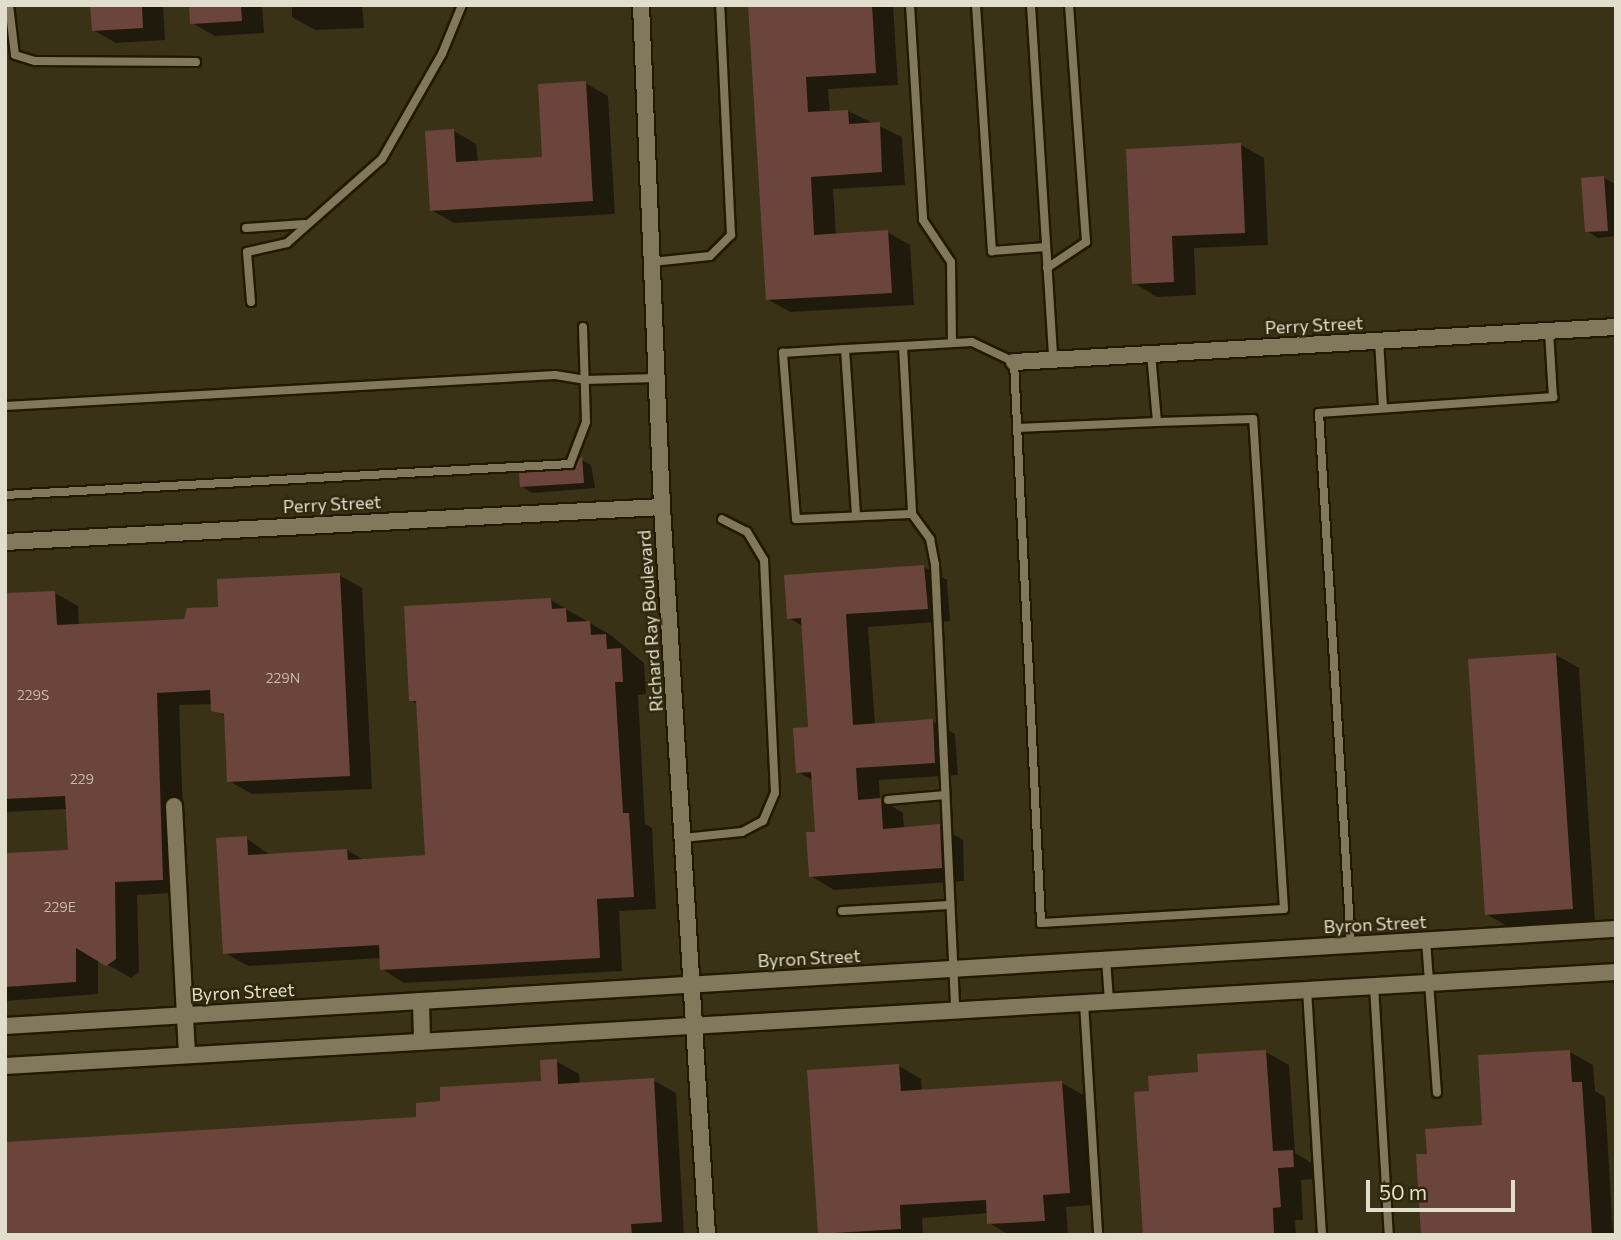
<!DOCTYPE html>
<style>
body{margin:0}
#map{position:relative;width:1621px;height:1240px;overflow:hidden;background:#3a3217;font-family:Commissioner,sans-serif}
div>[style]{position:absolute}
.shadow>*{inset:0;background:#0007}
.building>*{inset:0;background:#6b443c}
.roads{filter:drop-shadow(2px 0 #211900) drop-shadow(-2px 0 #211900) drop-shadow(0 2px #211900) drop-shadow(0 -2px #211900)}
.service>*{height:8px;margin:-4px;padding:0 4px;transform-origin:4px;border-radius:4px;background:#82795c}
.minor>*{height:16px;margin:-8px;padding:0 8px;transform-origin:8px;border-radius:8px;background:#82795c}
span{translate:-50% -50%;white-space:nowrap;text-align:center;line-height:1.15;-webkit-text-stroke:5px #30280c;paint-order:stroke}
.number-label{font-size:14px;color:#c4b8aa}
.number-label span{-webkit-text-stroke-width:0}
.street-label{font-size:18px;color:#e2dece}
.frame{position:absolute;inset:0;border:7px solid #e2dece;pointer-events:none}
.scale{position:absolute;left:1366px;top:1180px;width:149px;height:32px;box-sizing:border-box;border:4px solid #e2dece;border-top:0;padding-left:9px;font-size:21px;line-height:24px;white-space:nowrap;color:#e2dece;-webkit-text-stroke:5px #30280c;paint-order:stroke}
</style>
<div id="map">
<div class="shadow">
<i style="clip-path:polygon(92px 5px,163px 5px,165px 40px,116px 43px,93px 30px)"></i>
<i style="clip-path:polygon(191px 5px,262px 5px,264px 33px,215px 36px,192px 23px)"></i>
<i style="clip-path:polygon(292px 5px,362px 5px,364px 28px,315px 30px,292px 17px)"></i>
<i style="clip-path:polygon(750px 5px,893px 5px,898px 85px,828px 89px,830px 113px,848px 111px,902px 137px,905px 185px,833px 189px,836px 235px,887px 232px,910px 245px,914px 305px,790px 312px,767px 299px)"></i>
<i style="clip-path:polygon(585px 83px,608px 96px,615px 214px,454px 223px,431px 210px,454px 131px,476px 144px,478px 163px,544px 159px)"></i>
<i style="clip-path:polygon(1241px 145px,1264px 158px,1268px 245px,1194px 248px,1196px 295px,1157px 297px,1134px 283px)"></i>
<i style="clip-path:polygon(1604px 178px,1615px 184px,1616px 236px,1598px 238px,1587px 231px)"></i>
<i style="clip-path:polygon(580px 459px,591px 465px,595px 488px,532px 493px,521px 486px,572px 472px)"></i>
<i style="clip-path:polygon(924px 567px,947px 580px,950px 621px,868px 627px,875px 725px,932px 721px,955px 734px,958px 775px,879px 780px,880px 799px,903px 813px,904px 829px,940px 826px,963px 840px,964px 881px,834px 890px,811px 876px,817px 833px,814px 781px,798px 772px,810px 729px,804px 627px,789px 618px)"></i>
<i style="clip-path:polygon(339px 575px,362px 588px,372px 789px,252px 794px,229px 781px,226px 717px,213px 709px,212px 704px,179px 705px,186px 892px,137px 895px,139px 972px,131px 978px,98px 959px,98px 994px,5px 1001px,5px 855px,70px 852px,67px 809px,5px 812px,5px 595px,55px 593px,78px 606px,79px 626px,185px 620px)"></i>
<i style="clip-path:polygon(551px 600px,612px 636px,644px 663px,646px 694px,638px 695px,645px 824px,652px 828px,656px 909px,619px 911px,622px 971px,404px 983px,382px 969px,381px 958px,248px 966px,225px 953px,246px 838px,270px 855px,347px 850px,364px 860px,426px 857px,418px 704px,410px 700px)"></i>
<i style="clip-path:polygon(1556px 655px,1579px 668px,1595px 921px,1509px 927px,1486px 914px)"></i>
<i style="clip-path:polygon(1266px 1052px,1289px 1065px,1295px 1153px,1315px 1165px,1316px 1179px,1301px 1180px,1303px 1220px,1295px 1220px,1296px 1235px,1145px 1235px,1150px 1093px)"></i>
<i style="clip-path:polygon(1570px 1052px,1593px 1065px,1595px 1091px,1605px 1097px,1613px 1235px,1423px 1235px,1429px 1155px,1484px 1127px)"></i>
<i style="clip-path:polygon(556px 1061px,579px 1074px,580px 1085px,653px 1080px,676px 1093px,684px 1235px,5px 1235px,418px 1119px,442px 1103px,543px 1082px)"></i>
<i style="clip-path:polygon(899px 1066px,921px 1079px,922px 1092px,1062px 1083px,1085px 1096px,1092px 1205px,1066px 1207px,1068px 1233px,1009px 1235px,989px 1223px,989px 1213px,922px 1218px,923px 1235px,819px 1233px)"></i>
</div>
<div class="building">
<i style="clip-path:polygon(90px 5px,142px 5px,143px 28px,92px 31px)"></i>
<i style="clip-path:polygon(189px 5px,241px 5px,242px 21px,190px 24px)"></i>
<i style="clip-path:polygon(748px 5px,872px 5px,876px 73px,806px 77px,808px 112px,848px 110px,849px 124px,880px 122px,882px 172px,811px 177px,814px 235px,888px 230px,892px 293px,766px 300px)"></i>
<i style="clip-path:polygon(586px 81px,593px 201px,430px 211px,425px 131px,454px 129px,456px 162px,542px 157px,538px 84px)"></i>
<i style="clip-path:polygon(1241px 143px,1245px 233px,1172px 236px,1174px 282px,1132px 284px,1126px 149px)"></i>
<i style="clip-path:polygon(1604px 176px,1608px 231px,1585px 232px,1581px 178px)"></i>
<i style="clip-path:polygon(582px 456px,584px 483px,520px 487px,519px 473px,571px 470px)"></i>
<i style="clip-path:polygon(924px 565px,928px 609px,846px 614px,853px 725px,933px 719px,935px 763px,856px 768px,858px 800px,881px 798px,883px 829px,940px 824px,942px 868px,809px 877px,806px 832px,815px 832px,811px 772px,796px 773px,793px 728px,808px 727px,801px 618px,787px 619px,784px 575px)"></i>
<i style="clip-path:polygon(340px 573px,350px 776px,227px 782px,224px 714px,211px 711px,210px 690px,157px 693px,163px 880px,115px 882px,116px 959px,106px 966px,76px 948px,76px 982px,5px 987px,5px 853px,68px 850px,65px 796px,5px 799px,5px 593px,55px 591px,57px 625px,184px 619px,187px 608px,218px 607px,217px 579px)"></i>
<i style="clip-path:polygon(551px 598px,552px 609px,566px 608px,567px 622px,590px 621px,591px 635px,606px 634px,607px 649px,621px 648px,623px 682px,615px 682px,623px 813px,629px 813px,634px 897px,597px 899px,600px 958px,380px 970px,379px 945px,223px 954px,216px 838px,247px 836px,248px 855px,347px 849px,348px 860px,425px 855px,416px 701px,409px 701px,404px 606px)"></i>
<i style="clip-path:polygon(1556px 653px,1573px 909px,1485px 915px,1468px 659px)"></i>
<i style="clip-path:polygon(1266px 1050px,1273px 1151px,1293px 1150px,1294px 1167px,1278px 1168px,1281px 1207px,1273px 1208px,1274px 1235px,1143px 1235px,1134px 1092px,1149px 1091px,1148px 1076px,1198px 1072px,1197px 1054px)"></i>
<i style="clip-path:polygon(1570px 1050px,1572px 1082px,1582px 1082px,1592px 1235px,1421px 1235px,1416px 1154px,1427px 1154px,1425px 1129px,1482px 1125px,1478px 1055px)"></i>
<i style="clip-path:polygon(557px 1059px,558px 1084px,654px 1078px,662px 1222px,631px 1224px,632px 1235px,5px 1235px,5px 1142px,416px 1117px,416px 1103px,440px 1101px,440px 1087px,541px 1081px,540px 1060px)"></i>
<i style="clip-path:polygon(899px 1064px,901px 1091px,1062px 1081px,1070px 1193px,1043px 1195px,1045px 1221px,987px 1224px,986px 1200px,900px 1205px,901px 1229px,818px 1234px,807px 1070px)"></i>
</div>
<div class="roads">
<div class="service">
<i style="left:9px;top:5px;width:50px;rotate:83.2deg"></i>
<i style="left:15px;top:55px;width:21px;rotate:17deg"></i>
<i style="left:35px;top:61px;width:161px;rotate:0.4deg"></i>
<i style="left:910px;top:5px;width:215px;rotate:86.5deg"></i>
<i style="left:923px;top:220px;width:50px;rotate:56.3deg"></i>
<i style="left:951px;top:262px;width:81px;rotate:89.3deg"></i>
<i style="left:976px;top:5px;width:247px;rotate:86.3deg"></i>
<i style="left:992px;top:251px;width:54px;rotate:-4.2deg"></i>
<i style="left:1031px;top:5px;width:355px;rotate:86.4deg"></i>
<i style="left:246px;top:228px;width:59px;rotate:-3.9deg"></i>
<i style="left:652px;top:262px;width:58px;rotate:-5.9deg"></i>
<i style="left:710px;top:256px;width:30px;rotate:-45deg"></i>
<i style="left:731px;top:235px;width:230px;rotate:-92.7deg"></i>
<i style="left:1047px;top:268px;width:47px;rotate:-33.7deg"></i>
<i style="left:1086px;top:242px;width:238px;rotate:-94.1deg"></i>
<i style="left:251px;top:302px;width:50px;rotate:-94.6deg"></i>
<i style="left:247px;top:252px;width:41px;rotate:-12.7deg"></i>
<i style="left:287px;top:243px;width:127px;rotate:-41.5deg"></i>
<i style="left:382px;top:159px;width:121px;rotate:-60.3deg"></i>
<i style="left:442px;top:54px;width:53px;rotate:-67.8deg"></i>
<i style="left:1379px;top:340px;width:68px;rotate:86.6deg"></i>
<i style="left:903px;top:346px;width:168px;rotate:86.9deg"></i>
<i style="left:912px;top:514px;width:116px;rotate:177.5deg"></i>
<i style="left:796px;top:519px;width:167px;rotate:-94.5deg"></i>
<i style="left:783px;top:353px;width:62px;rotate:-3.7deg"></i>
<i style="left:845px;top:349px;width:58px;rotate:-3deg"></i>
<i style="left:903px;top:346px;width:69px;rotate:-3.3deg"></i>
<i style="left:972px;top:342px;width:47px;rotate:25.5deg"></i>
<i style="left:1014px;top:362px;width:562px;rotate:87.24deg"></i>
<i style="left:1041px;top:923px;width:243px;rotate:-3.3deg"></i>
<i style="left:1284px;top:909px;width:491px;rotate:-93.6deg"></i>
<i style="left:1253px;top:419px;width:96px;rotate:178.2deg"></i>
<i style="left:1157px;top:422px;width:68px;rotate:-95deg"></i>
<i style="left:845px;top:349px;width:167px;rotate:86.2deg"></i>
<i style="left:5px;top:406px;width:551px;rotate:-3.23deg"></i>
<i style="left:555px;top:375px;width:30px;rotate:9deg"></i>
<i style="left:585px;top:380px;width:72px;rotate:-1.6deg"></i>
<i style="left:1017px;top:428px;width:140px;rotate:-2.5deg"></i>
<i style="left:5px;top:495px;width:566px;rotate:-3.14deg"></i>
<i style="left:570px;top:464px;width:45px;rotate:-69.1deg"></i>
<i style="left:586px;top:422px;width:95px;rotate:-91.8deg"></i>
<i style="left:912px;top:514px;width:31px;rotate:54deg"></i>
<i style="left:930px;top:539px;width:25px;rotate:79deg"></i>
<i style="left:935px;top:564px;width:446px;rotate:87.4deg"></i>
<i style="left:888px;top:800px;width:57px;rotate:-5deg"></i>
<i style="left:683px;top:838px;width:59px;rotate:-5.8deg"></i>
<i style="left:742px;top:832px;width:24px;rotate:-28deg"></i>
<i style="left:763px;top:821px;width:30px;rotate:-67deg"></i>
<i style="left:775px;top:793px;width:233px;rotate:-92.7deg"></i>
<i style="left:764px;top:560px;width:33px;rotate:-121deg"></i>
<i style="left:747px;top:532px;width:28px;rotate:-153deg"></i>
<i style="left:842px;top:911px;width:108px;rotate:-3.2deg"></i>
<i style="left:1426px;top:940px;width:153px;rotate:85.9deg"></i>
<i style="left:1351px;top:945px;width:533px;rotate:-93.44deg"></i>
<i style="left:1319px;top:413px;width:235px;rotate:-3.9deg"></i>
<i style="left:1553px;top:397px;width:66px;rotate:-93.5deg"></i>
<i style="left:1106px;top:959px;width:42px;rotate:85.9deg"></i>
<i style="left:1374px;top:986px;width:249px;rotate:86.6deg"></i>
<i style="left:1307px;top:990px;width:245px;rotate:86.5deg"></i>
<i style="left:1084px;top:1003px;width:232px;rotate:86.5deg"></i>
</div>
<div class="minor">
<i style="left:641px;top:5px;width:502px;rotate:87.6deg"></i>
<i style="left:662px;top:507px;width:729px;rotate:86.46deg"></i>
<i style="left:1014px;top:362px;width:603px;rotate:-3.33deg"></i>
<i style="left:5px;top:542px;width:658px;rotate:-3.05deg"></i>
<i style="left:174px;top:806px;width:248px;rotate:87deg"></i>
<i style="left:421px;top:1001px;width:40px;rotate:88.6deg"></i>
<i style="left:5px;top:1026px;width:1614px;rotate:-3.45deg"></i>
<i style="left:5px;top:1066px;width:1614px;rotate:-3.34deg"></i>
</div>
</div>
<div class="number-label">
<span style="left:283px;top:678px">229N</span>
<span style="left:33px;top:695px">229S</span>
<span style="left:82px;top:779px">229</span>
<span style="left:60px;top:907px">229E</span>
</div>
<div class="street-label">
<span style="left:1314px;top:325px;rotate:-3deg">Perry Street</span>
<span style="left:332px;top:504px;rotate:-3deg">Perry Street</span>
<span style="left:650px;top:621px;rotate:-94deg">Richard Ray Boulevard</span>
<span style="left:1375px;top:924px;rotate:-3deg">Byron Street</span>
<span style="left:809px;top:958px;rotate:-3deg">Byron Street</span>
<span style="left:243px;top:992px;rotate:-3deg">Byron Street</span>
</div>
<div class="frame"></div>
<div class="scale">50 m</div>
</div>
